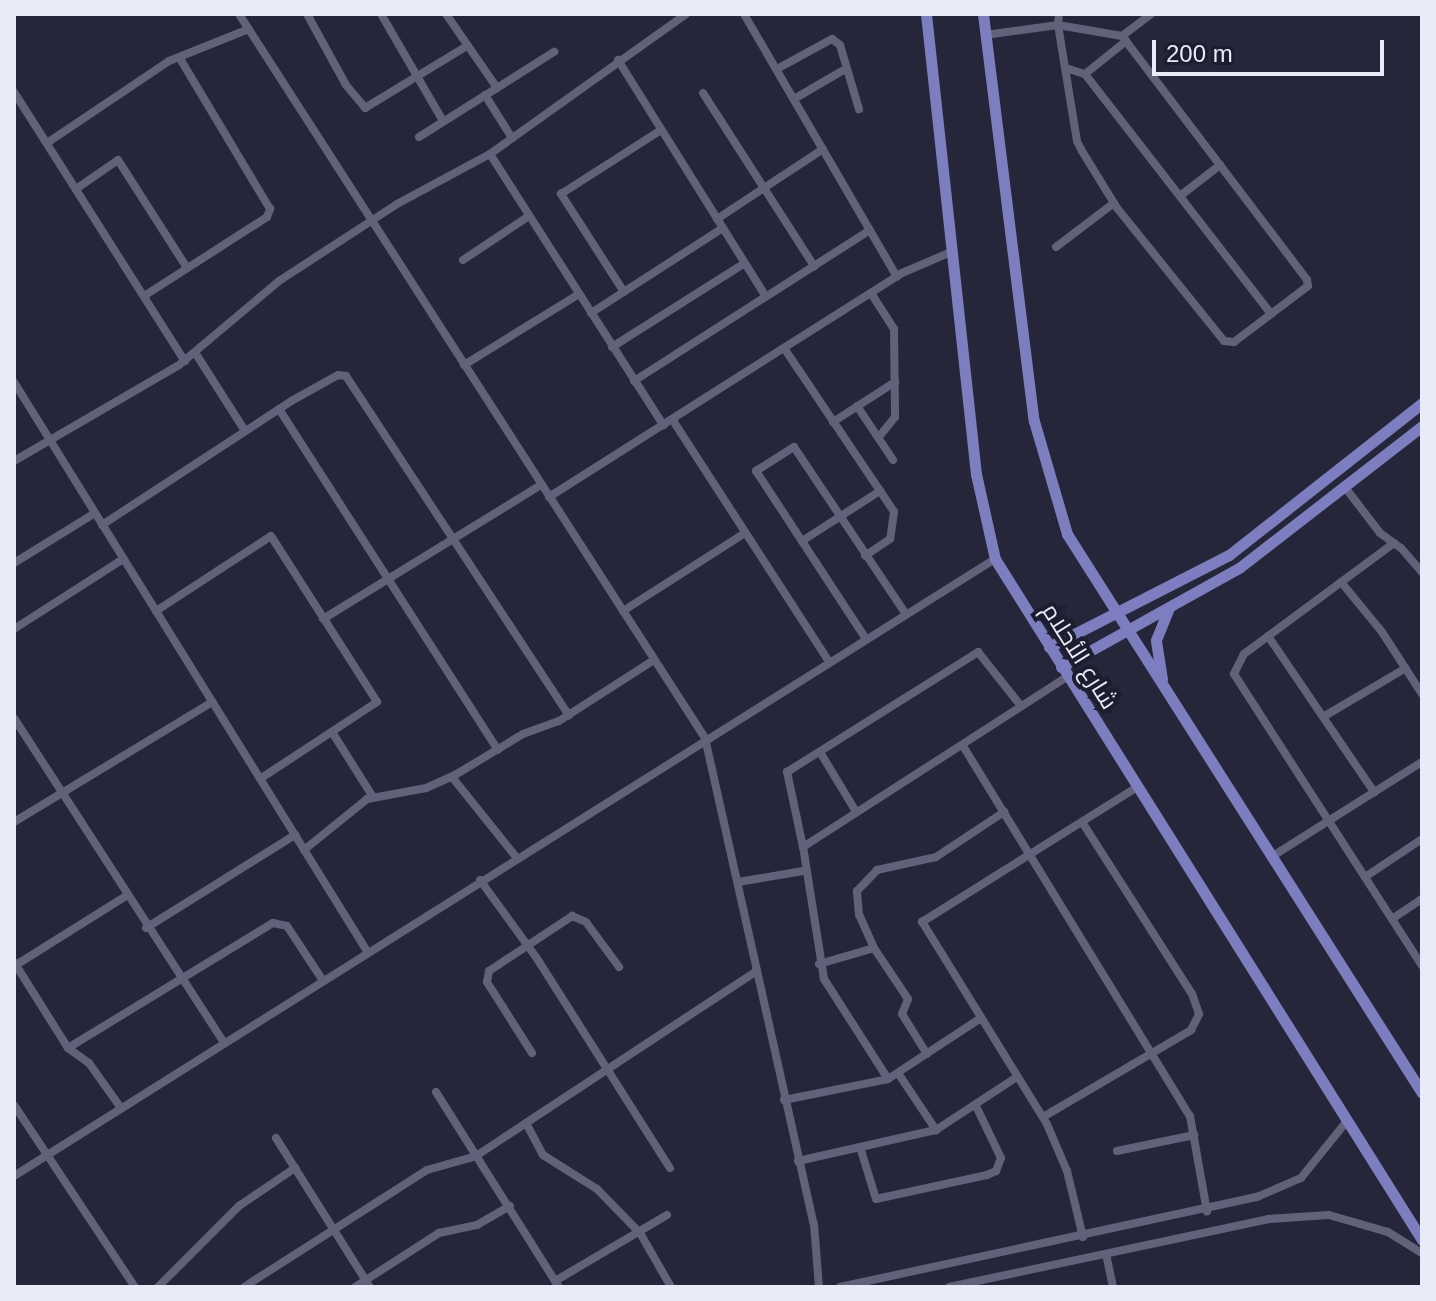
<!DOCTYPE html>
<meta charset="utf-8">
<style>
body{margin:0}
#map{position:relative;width:1436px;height:1301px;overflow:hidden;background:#26263a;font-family:Arial,Cairo,sans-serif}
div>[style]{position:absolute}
.minor>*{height:8px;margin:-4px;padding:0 4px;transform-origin:4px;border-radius:4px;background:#616279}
.major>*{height:11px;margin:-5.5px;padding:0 5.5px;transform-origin:5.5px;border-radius:5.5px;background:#7d7ebf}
span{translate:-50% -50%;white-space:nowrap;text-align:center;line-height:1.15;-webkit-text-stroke:8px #1c1d2f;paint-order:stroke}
.street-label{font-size:24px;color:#e9ebf8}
.frame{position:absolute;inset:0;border:16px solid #e9ebf8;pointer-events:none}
.scale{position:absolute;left:1152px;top:40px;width:232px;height:36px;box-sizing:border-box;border:4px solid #e9ebf8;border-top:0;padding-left:10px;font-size:24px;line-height:28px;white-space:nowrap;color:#e9ebf8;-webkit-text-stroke:6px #1c1d2f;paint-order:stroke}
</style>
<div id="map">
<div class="minor">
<i style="left:239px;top:14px;width:861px;rotate:57.23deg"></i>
<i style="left:705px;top:738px;width:498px;rotate:77.4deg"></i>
<i style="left:814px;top:1224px;width:63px;rotate:85.5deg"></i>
<i style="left:307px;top:14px;width:81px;rotate:61.2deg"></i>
<i style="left:346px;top:85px;width:30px;rotate:50deg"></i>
<i style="left:365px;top:108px;width:119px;rotate:-31.3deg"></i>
<i style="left:381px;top:14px;width:124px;rotate:59.9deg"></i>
<i style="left:446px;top:14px;width:90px;rotate:55.4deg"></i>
<i style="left:744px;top:14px;width:304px;rotate:59.8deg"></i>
<i style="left:985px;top:35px;width:74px;rotate:-7.8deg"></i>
<i style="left:1058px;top:25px;width:65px;rotate:9.8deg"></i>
<i style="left:1122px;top:36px;width:306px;rotate:52.8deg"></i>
<i style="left:1307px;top:280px;width:6px;rotate:81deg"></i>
<i style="left:1308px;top:286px;width:93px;rotate:142.9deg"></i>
<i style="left:1234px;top:342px;width:10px;rotate:-174deg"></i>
<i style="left:1224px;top:341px;width:171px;rotate:-128.8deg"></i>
<i style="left:1117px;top:208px;width:67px;rotate:-121.6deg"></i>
<i style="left:1082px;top:151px;width:11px;rotate:-117deg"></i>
<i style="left:1077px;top:141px;width:118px;rotate:-99.3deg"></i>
<i style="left:1058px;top:25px;width:11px;rotate:-85deg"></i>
<i style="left:1122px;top:36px;width:36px;rotate:-37deg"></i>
<i style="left:618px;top:60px;width:279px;rotate:58deg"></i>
<i style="left:1066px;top:68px;width:20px;rotate:18deg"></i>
<i style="left:1085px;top:74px;width:304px;rotate:52.2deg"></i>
<i style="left:777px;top:69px;width:63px;rotate:-28.6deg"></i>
<i style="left:832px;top:39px;width:10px;rotate:37deg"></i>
<i style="left:840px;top:45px;width:67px;rotate:73.5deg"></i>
<i style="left:1085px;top:74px;width:53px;rotate:-38.8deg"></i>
<i style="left:14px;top:92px;width:319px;rotate:57.6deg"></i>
<i style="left:703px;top:93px;width:206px;rotate:57.3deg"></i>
<i style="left:485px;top:95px;width:51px;rotate:57.9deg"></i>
<i style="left:794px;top:99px;width:61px;rotate:-30.3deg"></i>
<i style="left:419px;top:137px;width:160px;rotate:-32.2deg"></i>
<i style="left:47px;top:143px;width:147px;rotate:-33.9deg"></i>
<i style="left:169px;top:61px;width:86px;rotate:-21.8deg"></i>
<i style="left:490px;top:154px;width:322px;rotate:57.4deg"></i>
<i style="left:76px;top:189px;width:51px;rotate:-34.6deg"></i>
<i style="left:118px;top:160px;width:128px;rotate:57.4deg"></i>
<i style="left:1180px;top:196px;width:51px;rotate:-37.8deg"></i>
<i style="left:717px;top:219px;width:127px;rotate:-33.4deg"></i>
<i style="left:1056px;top:247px;width:73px;rotate:-37.2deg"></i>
<i style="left:463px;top:260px;width:79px;rotate:-33.7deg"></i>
<i style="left:624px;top:292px;width:117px;rotate:-122.7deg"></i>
<i style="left:561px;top:194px;width:119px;rotate:-32.6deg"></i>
<i style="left:871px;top:293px;width:43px;rotate:57.4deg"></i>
<i style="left:894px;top:329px;width:88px;rotate:89.3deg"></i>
<i style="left:895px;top:417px;width:26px;rotate:129deg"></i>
<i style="left:144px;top:296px;width:146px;rotate:-32.7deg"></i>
<i style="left:267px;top:217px;width:9px;rotate:-69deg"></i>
<i style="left:270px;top:209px;width:177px;rotate:-120.9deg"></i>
<i style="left:591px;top:313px;width:157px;rotate:-32.8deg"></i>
<i style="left:612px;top:347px;width:157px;rotate:-32.3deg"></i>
<i style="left:784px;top:348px;width:197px;rotate:56.1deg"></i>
<i style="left:894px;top:512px;width:27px;rotate:98deg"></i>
<i style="left:890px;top:539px;width:30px;rotate:146deg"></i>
<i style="left:196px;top:354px;width:91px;rotate:57.5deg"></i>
<i style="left:464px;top:365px;width:135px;rotate:-31.7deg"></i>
<i style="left:634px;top:381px;width:280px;rotate:-32.6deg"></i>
<i style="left:14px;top:382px;width:670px;rotate:58.19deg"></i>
<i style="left:857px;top:406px;width:65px;rotate:56.3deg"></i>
<i style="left:279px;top:409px;width:405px;rotate:57.3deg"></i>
<i style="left:672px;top:419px;width:289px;rotate:57.1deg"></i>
<i style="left:833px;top:422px;width:74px;rotate:-32.8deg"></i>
<i style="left:14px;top:461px;width:191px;rotate:-30.2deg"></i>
<i style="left:179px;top:365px;width:131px;rotate:-40deg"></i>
<i style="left:279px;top:281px;width:141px;rotate:-33.1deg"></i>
<i style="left:397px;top:204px;width:106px;rotate:-28.3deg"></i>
<i style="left:490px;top:154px;width:241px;rotate:-35.5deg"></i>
<i style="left:1344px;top:486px;width:59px;rotate:52.5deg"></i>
<i style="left:1380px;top:533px;width:26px;rotate:36deg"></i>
<i style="left:1401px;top:548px;width:32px;rotate:49deg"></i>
<i style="left:549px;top:497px;width:418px;rotate:-32.4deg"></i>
<i style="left:902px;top:273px;width:53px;rotate:-23.2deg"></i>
<i style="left:102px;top:525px;width:228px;rotate:-33.2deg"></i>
<i style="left:293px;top:400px;width:51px;rotate:-29.1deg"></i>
<i style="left:338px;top:375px;width:8px;rotate:7deg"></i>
<i style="left:346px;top:376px;width:406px;rotate:56.7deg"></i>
<i style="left:802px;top:541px;width:93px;rotate:-32.7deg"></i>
<i style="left:1394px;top:543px;width:187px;rotate:143.5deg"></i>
<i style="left:1244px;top:654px;width:22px;rotate:117deg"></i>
<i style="left:1234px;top:674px;width:347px;rotate:57.2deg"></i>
<i style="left:14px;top:563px;width:95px;rotate:-31.7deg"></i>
<i style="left:1341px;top:582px;width:65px;rotate:50.6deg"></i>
<i style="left:1382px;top:632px;width:74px;rotate:57.2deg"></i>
<i style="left:156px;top:611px;width:137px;rotate:-33.1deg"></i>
<i style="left:271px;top:536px;width:197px;rotate:57.4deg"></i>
<i style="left:377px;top:702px;width:140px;rotate:146.7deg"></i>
<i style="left:623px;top:611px;width:145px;rotate:-32.6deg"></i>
<i style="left:323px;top:619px;width:256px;rotate:-31.6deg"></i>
<i style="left:14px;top:629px;width:130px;rotate:-32.7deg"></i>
<i style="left:1268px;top:636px;width:189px;rotate:55.8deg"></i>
<i style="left:866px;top:639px;width:201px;rotate:-123.2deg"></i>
<i style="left:756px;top:471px;width:45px;rotate:-32.3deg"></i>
<i style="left:794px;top:447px;width:201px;rotate:56.2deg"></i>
<i style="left:1323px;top:717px;width:96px;rotate:-30.6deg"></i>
<i style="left:14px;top:718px;width:386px;rotate:57.1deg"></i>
<i style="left:332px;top:732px;width:77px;rotate:57.8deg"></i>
<i style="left:963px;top:746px;width:434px;rotate:58.5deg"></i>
<i style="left:1190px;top:1116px;width:97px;rotate:79.9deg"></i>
<i style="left:820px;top:752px;width:68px;rotate:58.9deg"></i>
<i style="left:452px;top:777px;width:102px;rotate:51.3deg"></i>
<i style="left:14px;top:822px;width:232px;rotate:-31.2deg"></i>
<i style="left:803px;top:847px;width:77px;rotate:-102deg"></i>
<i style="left:787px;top:772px;width:226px;rotate:-32.1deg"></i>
<i style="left:978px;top:652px;width:69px;rotate:51.5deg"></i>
<i style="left:304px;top:850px;width:81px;rotate:-39deg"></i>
<i style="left:367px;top:799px;width:60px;rotate:-10.6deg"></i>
<i style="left:426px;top:788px;width:32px;rotate:-24deg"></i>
<i style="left:455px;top:775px;width:79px;rotate:-31.1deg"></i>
<i style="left:523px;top:734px;width:38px;rotate:-20deg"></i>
<i style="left:559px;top:721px;width:113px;rotate:-32.7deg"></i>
<i style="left:1271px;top:857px;width:178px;rotate:-32.2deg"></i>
<i style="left:1365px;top:877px;width:69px;rotate:-33.7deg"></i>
<i style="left:480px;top:880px;width:95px;rotate:54deg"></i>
<i style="left:536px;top:957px;width:250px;rotate:57.6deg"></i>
<i style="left:738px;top:882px;width:66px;rotate:-9.6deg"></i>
<i style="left:1392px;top:919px;width:36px;rotate:-34deg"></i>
<i style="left:146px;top:928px;width:176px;rotate:-32deg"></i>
<i style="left:14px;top:962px;width:102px;rotate:57.9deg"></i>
<i style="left:68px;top:1048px;width:26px;rotate:36deg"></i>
<i style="left:89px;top:1063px;width:55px;rotate:54.6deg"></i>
<i style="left:819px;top:964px;width:57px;rotate:-16.2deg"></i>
<i style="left:16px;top:965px;width:130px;rotate:-32.1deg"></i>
<i style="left:68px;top:1048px;width:240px;rotate:-31.4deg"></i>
<i style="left:273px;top:923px;width:14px;rotate:12deg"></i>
<i style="left:287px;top:926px;width:64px;rotate:56.6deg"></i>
<i style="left:532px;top:1053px;width:84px;rotate:-122.4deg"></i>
<i style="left:487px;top:982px;width:11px;rotate:-80deg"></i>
<i style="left:489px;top:971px;width:100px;rotate:-33.5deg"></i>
<i style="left:572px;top:916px;width:15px;rotate:23deg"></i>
<i style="left:586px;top:922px;width:56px;rotate:53.7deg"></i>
<i style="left:927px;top:1054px;width:47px;rotate:-122deg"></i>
<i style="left:902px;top:1014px;width:16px;rotate:-68deg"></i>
<i style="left:908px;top:999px;width:61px;rotate:-123.7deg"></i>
<i style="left:874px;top:948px;width:36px;rotate:-114deg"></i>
<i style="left:859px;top:915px;width:24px;rotate:-95deg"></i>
<i style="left:857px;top:891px;width:29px;rotate:-46deg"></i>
<i style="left:877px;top:870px;width:60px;rotate:-12.4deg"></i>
<i style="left:936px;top:857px;width:82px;rotate:-33.5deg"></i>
<i style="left:898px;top:1073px;width:69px;rotate:56.3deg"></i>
<i style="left:888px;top:1079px;width:119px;rotate:-122.6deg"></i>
<i style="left:824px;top:979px;width:134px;rotate:-99deg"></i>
<i style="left:803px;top:847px;width:314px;rotate:-32.8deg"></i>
<i style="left:436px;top:1092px;width:231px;rotate:57.8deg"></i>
<i style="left:784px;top:1100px;width:106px;rotate:-11.4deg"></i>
<i style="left:888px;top:1079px;width:111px;rotate:-33.3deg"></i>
<i style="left:14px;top:1105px;width:219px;rotate:56.4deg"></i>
<i style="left:1043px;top:1117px;width:172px;rotate:-30.4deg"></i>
<i style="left:1191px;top:1030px;width:18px;rotate:-63deg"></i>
<i style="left:1199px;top:1014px;width:21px;rotate:-109deg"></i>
<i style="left:1192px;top:994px;width:204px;rotate:-122.6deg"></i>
<i style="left:526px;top:1123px;width:36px;rotate:62deg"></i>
<i style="left:543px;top:1155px;width:64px;rotate:32.2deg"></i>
<i style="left:597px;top:1189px;width:62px;rotate:45.7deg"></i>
<i style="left:640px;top:1233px;width:62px;rotate:60.1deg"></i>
<i style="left:276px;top:1138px;width:176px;rotate:57.8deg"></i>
<i style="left:860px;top:1147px;width:54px;rotate:72.9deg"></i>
<i style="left:876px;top:1199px;width:114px;rotate:-12.2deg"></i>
<i style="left:987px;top:1175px;width:10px;rotate:-24deg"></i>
<i style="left:996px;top:1171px;width:14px;rotate:-69deg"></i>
<i style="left:1001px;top:1158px;width:58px;rotate:-115.7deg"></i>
<i style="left:1117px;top:1151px;width:79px;rotate:-11.7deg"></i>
<i style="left:798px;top:1161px;width:141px;rotate:-12.7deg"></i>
<i style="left:936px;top:1130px;width:97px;rotate:-33.2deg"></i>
<i style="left:14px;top:1176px;width:1159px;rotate:-32.17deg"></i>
<i style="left:1083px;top:1237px;width:68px;rotate:-103.6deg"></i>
<i style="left:1067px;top:1171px;width:51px;rotate:-113.1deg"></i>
<i style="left:1047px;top:1124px;width:238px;rotate:-121.7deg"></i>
<i style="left:922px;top:922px;width:252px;rotate:-32.1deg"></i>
<i style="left:1106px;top:1254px;width:34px;rotate:78deg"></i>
<i style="left:555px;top:1281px;width:130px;rotate:-30.5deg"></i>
<i style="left:158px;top:1287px;width:115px;rotate:-45deg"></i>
<i style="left:239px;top:1206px;width:68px;rotate:-34.2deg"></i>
<i style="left:244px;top:1287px;width:217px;rotate:-32.6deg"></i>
<i style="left:427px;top:1170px;width:51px;rotate:-15.9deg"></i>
<i style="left:476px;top:1156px;width:336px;rotate:-33.4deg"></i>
<i style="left:355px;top:1287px;width:100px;rotate:-32.7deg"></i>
<i style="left:439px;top:1233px;width:39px;rotate:-12deg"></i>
<i style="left:477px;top:1225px;width:38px;rotate:-30deg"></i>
<i style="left:840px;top:1287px;width:427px;rotate:-12.2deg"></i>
<i style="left:1257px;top:1197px;width:48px;rotate:-23.4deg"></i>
<i style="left:1301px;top:1178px;width:72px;rotate:-51.2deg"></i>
<i style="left:949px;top:1287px;width:326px;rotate:-12deg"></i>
<i style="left:1268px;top:1219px;width:61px;rotate:-3.8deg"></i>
<i style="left:1329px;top:1215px;width:61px;rotate:16.1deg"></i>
<i style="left:1388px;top:1232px;width:40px;rotate:32deg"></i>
</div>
<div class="major">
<i style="left:926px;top:14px;width:463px;rotate:83.8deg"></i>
<i style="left:976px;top:474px;width:87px;rotate:77.4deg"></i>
<i style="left:995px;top:559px;width:804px;rotate:57.91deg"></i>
<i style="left:983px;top:14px;width:410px;rotate:82.9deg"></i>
<i style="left:1034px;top:421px;width:118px;rotate:73.7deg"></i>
<i style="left:1067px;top:534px;width:662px;rotate:57.58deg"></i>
<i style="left:1049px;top:647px;width:202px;rotate:-27.1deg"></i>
<i style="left:1229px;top:555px;width:246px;rotate:-38.2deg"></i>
<i style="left:1061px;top:667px;width:204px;rotate:-29.1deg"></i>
<i style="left:1239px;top:568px;width:232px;rotate:-37.8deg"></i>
<i style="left:1162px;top:679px;width:39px;rotate:-99deg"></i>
<i style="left:1156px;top:640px;width:35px;rotate:-68deg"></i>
</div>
<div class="street-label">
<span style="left:1080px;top:656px;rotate:58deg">شارع الأحلام</span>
</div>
<div class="frame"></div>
<div class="scale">200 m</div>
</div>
